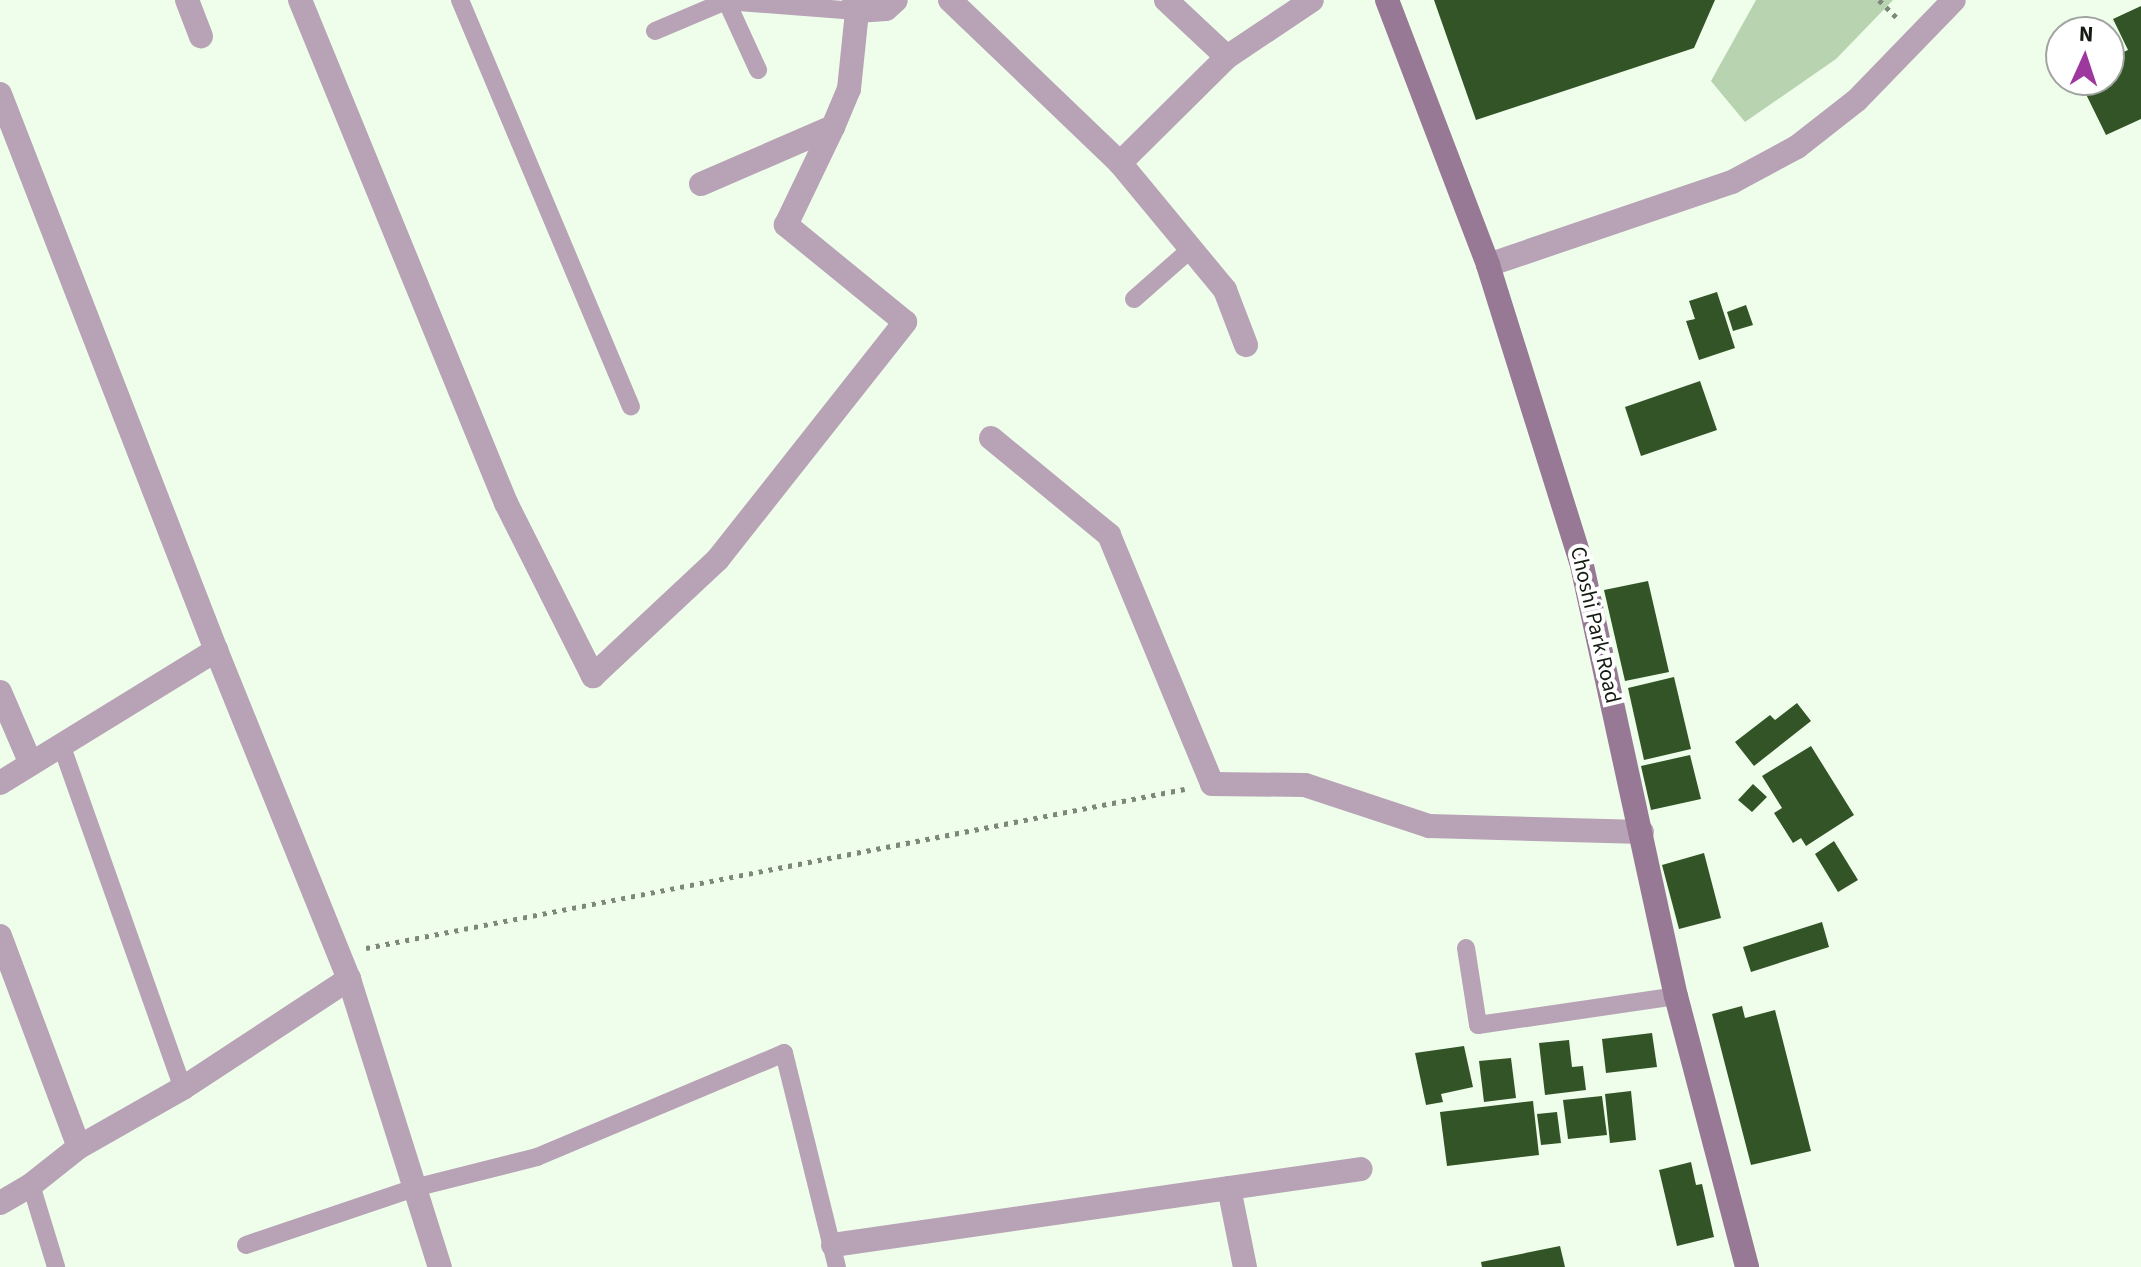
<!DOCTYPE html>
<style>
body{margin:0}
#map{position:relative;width:2141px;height:1267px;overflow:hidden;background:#effeeb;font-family:"Source Sans 3",sans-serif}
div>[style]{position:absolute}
.green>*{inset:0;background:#b8d3af}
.building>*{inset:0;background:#325427}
.path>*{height:5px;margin-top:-2.5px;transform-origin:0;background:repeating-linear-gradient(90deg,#7d877a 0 4px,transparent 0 10px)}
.service>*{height:18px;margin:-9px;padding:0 9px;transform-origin:9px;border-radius:9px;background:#b7a2b6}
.minor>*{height:24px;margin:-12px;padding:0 12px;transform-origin:12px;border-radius:12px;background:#b7a2b6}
.tertiary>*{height:24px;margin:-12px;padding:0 12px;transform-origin:12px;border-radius:12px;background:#b7a2b6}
.secondary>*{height:24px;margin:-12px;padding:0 12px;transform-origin:12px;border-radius:12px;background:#977996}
span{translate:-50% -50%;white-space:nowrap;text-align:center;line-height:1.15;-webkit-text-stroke:8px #fff;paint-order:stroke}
.street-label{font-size:22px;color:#151b13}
.north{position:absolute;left:2045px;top:16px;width:80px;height:80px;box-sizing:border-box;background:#fff;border:2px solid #a1a4a1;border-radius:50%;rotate:3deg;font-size:22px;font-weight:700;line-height:32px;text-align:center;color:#151b13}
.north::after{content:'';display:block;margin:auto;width:28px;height:36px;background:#9d389e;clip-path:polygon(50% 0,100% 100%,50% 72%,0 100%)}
</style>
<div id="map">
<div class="green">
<i style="clip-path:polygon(1756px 0,1893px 0,1836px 59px,1745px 122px,1711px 81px)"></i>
</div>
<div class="building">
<i style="clip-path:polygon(1434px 0,1715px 0,1694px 48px,1476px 120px)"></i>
<i style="clip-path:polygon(2141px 6px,2141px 119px,2106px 135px,2079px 80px,2109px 80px,2109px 58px,2128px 50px,2113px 19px)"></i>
<i style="clip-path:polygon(1717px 292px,1735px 348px,1699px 360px,1686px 321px,1695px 319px,1689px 301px)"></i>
<i style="clip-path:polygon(1746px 305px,1753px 325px,1733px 331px,1727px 312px)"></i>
<i style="clip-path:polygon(1700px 381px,1717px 430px,1641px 456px,1625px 407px)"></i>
<i style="clip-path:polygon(1648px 581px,1669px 672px,1625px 681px,1604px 590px)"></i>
<i style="clip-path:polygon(1674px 677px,1691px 749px,1644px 760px,1628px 688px)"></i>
<i style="clip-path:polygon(1797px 703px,1811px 721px,1754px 766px,1735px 742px,1770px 715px,1775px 720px)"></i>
<i style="clip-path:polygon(1811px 746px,1854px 815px,1806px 846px,1801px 838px,1793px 843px,1774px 813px,1782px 808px,1762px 776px)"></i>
<i style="clip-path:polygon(1690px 755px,1701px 799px,1651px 810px,1641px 766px)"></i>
<i style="clip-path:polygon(1753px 784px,1767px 797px,1752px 812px,1738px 800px)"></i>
<i style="clip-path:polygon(1834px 841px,1858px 880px,1838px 892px,1815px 854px)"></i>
<i style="clip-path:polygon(1704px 853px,1721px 918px,1679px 929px,1662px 865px)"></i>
<i style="clip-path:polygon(1822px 922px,1829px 947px,1751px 972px,1743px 947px)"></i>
<i style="clip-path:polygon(1742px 1006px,1745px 1018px,1775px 1010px,1811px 1151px,1751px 1165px,1712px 1014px)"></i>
<i style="clip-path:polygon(1652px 1033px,1657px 1067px,1606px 1073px,1602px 1039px)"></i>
<i style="clip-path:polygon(1569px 1040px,1572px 1067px,1583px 1066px,1586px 1090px,1545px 1095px,1539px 1043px)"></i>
<i style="clip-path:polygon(1464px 1046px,1473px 1087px,1441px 1094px,1443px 1102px,1426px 1105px,1415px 1053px)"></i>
<i style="clip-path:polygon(1511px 1058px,1516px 1098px,1484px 1102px,1479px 1061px)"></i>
<i style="clip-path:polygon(1631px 1091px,1636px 1140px,1610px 1143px,1605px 1094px)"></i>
<i style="clip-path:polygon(1602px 1096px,1607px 1135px,1568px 1139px,1563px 1100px)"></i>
<i style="clip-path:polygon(1533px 1101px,1539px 1155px,1447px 1166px,1440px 1112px)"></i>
<i style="clip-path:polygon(1557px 1112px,1561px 1143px,1541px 1145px,1537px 1114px)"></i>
<i style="clip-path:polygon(1691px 1162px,1696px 1185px,1702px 1184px,1714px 1237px,1677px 1246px,1659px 1170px)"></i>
<i style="clip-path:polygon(1560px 1246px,1565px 1267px,1482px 1267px,1481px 1262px)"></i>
</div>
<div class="path">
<i style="left:1879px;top:0;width:27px;rotate:45deg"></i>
<i style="left:366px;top:948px;width:834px;rotate:-10.99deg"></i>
</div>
<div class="service">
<i style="left:460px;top:0;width:441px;rotate:67.2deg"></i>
<i style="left:726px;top:0;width:77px;rotate:65.4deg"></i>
<i style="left:655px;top:31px;width:77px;rotate:-22.9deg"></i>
<i style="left:726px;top:1px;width:131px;rotate:4.4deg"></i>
<i style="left:1134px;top:299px;width:76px;rotate:-41.3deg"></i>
<i style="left:62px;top:747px;width:362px;rotate:70.5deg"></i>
<i style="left:1466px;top:948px;width:78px;rotate:81.1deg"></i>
<i style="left:1478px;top:1025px;width:200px;rotate:-8.3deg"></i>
<i style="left:31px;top:1185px;width:86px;rotate:73deg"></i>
<i style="left:246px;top:1245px;width:177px;rotate:-18.7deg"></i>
<i style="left:414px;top:1188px;width:127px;rotate:-14.1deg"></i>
<i style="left:537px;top:1157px;width:268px;rotate:-22.8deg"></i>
<i style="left:784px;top:1053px;width:220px;rotate:76.1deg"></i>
</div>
<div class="minor">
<i style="left:187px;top:0;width:39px;rotate:69deg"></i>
<i style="left:300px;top:0;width:544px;rotate:67.73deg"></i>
<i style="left:506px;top:503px;width:194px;rotate:63.3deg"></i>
<i style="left:593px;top:676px;width:171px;rotate:-43.1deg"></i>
<i style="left:718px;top:559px;width:302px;rotate:-51.7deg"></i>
<i style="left:905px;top:322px;width:154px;rotate:-140.8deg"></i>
<i style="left:786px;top:225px;width:109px;rotate:-64.4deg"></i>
<i style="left:950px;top:0;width:236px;rotate:43.8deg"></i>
<i style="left:1120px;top:163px;width:165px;rotate:50.4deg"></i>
<i style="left:1225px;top:290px;width:59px;rotate:69.1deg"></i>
<i style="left:1166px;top:0;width:83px;rotate:43.1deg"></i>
<i style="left:857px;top:11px;width:29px;rotate:-4deg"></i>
<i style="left:886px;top:9px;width:13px;rotate:-42deg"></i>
<i style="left:0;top:94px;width:596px;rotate:68.77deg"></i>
<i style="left:216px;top:650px;width:355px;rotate:68deg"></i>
<i style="left:349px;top:979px;width:302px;rotate:72.5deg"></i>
<i style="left:1120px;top:163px;width:151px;rotate:-44.7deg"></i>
<i style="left:1227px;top:57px;width:102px;rotate:-33.8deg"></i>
<i style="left:701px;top:184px;width:144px;rotate:-23.4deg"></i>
<i style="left:833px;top:127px;width:41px;rotate:-67.2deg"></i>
<i style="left:849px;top:89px;width:78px;rotate:-84.1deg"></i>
<i style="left:857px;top:11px;width:11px;rotate:-105deg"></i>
<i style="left:991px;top:438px;width:153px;rotate:39.4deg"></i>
<i style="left:1109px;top:535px;width:269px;rotate:67.5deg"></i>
<i style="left:1212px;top:784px;width:93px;rotate:0.6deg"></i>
<i style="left:1305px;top:785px;width:131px;rotate:18.3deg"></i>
<i style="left:1429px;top:826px;width:213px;rotate:1.6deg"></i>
<i style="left:0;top:692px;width:78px;rotate:66.7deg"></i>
<i style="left:0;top:783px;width:254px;rotate:-31.6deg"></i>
<i style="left:0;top:936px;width:225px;rotate:69.5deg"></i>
<i style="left:1229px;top:1188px;width:81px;rotate:78.6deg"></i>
<i style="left:0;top:1203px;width:36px;rotate:-30deg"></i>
<i style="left:31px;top:1185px;width:61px;rotate:-38.4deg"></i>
<i style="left:79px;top:1147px;width:120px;rotate:-29.6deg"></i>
<i style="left:183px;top:1088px;width:199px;rotate:-33.3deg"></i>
<i style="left:833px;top:1245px;width:533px;rotate:-8.19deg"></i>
</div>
<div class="tertiary">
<i style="left:1488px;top:265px;width:258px;rotate:-18.8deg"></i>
<i style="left:1732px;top:182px;width:74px;rotate:-28.3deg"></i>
<i style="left:1797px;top:147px;width:76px;rotate:-38.1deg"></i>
<i style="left:1857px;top:100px;width:139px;rotate:-45.9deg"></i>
</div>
<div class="secondary">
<i style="left:1387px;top:0;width:284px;rotate:69.1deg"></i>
<i style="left:1488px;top:265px;width:310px;rotate:72.6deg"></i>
<i style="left:1581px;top:561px;width:445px;rotate:77.7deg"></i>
<i style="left:1676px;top:996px;width:280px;rotate:75.3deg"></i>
</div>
<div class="street-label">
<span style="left:1595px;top:625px;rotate:77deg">Choshi Park Road</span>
</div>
<div class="north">N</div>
</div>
